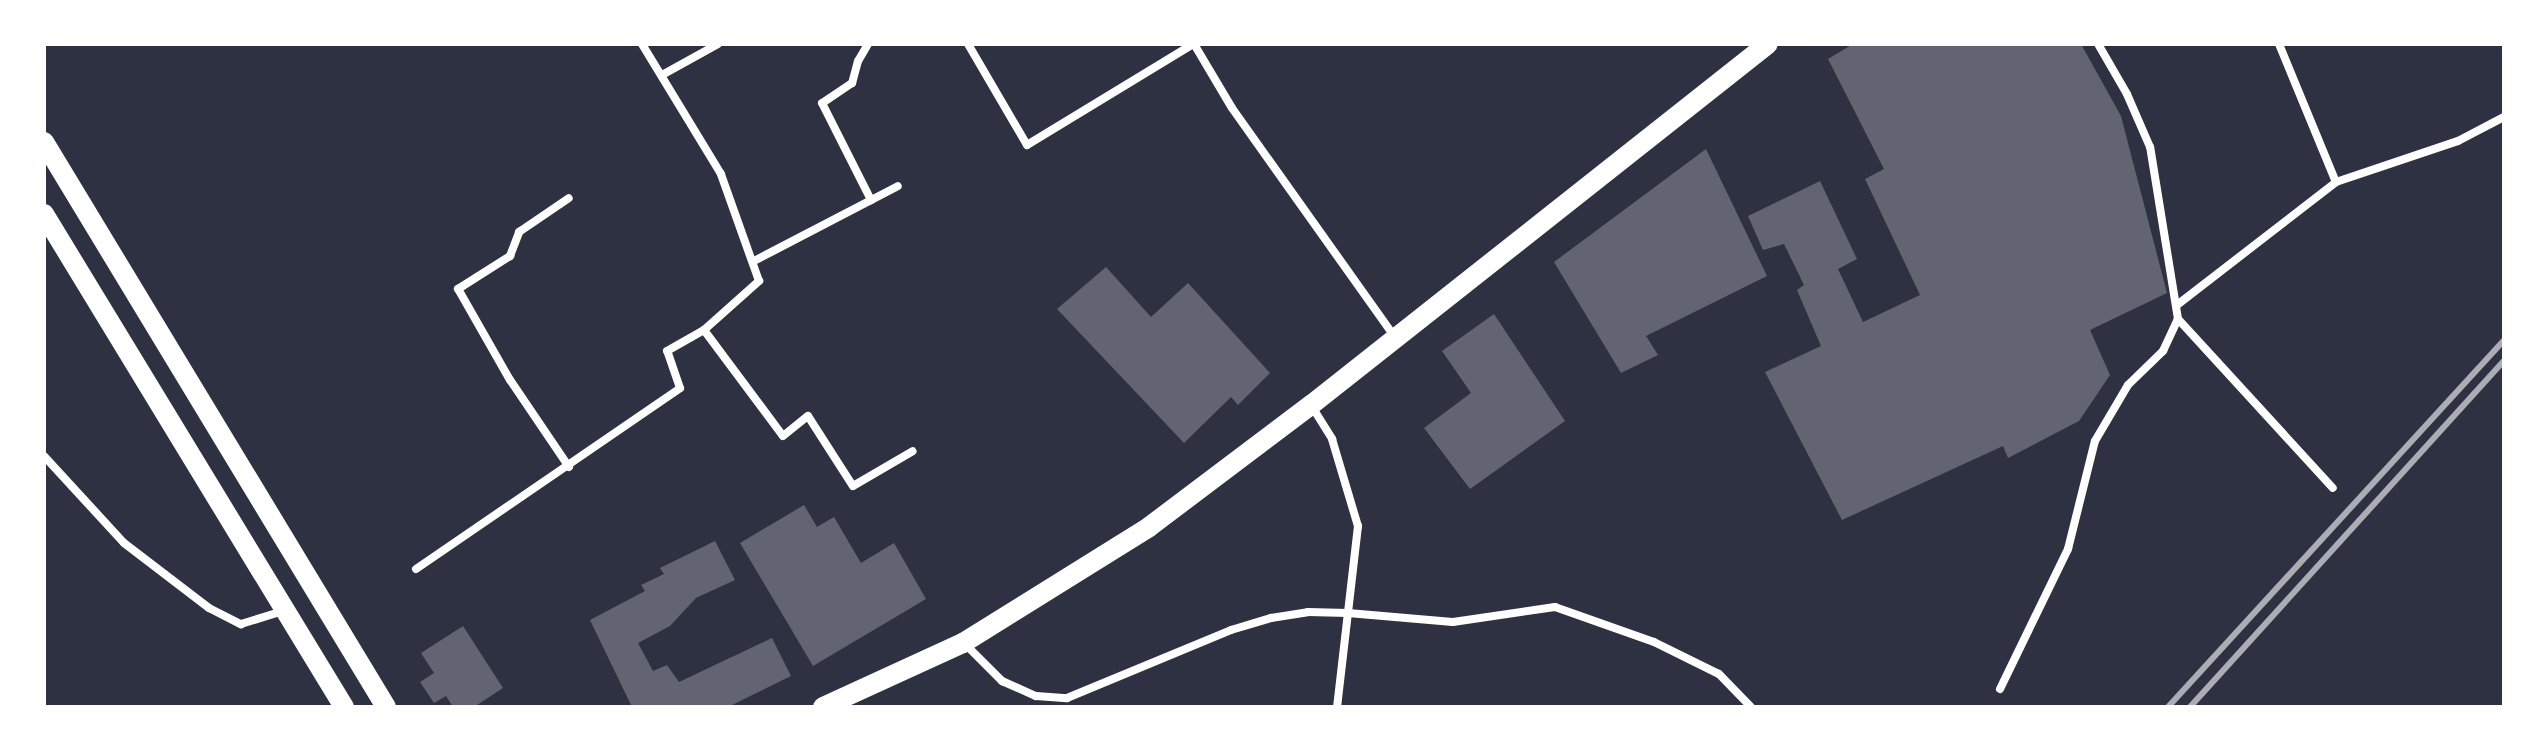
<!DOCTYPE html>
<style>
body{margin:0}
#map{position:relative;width:2548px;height:751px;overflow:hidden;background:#2d3142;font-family:"PT Sans",sans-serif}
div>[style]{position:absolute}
.building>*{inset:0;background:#626471}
.minor>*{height:8px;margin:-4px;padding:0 4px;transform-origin:4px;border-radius:4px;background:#fff}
.primary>*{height:20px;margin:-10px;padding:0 10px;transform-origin:10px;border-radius:10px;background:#fff}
.rail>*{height:6px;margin:-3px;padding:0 3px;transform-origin:3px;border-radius:3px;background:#abadb3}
span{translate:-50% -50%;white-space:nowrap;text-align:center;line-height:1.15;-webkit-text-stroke:6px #fff;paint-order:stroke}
.frame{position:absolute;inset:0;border:46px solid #fff;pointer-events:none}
</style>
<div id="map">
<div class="building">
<i style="clip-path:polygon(1853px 44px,2081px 44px,2121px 116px,2167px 293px,2090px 330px,2110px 375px,2079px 421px,2008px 458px,2003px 446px,1842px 520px,1765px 372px,1821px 346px,1797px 290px,1804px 285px,1784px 244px,1763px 250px,1748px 216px,1820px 181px,1857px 259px,1838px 269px,1863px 322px,1920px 295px,1865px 179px,1884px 169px,1828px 59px)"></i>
<i style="clip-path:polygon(1706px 149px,1767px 276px,1646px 336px,1658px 355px,1621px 373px,1554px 262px)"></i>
<i style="clip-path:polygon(1106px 267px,1151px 317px,1188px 283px,1270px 373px,1238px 405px,1231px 397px,1184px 443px,1057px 309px)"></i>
<i style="clip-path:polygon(1494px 314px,1565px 421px,1470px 489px,1424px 428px,1471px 393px,1442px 351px)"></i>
<i style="clip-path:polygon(804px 505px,817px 527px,834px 517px,861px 563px,894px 543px,926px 599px,813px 666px,740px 543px)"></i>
<i style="clip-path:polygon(715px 541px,735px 580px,696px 598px,670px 626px,638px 643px,653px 671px,667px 665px,679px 682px,772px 638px,791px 676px,728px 707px,632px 707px,590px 620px,645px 591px,641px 585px,664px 574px,660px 568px)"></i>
<i style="clip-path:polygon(463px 626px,503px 688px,474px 707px,453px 707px,446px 696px,434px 703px,420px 682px,434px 673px,421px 653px)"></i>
</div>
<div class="minor">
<i style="left:868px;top:44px;width:20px;rotate:120deg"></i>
<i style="left:858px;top:61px;width:23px;rotate:105deg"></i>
<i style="left:852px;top:83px;width:36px;rotate:146deg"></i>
<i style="left:822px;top:103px;width:109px;rotate:63.2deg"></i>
<i style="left:968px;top:44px;width:117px;rotate:59.7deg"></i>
<i style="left:1027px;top:145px;width:194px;rotate:-31.3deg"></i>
<i style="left:1194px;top:44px;width:74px;rotate:59.3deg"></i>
<i style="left:1232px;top:108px;width:281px;rotate:54.6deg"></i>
<i style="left:2279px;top:44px;width:149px;rotate:67.6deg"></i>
<i style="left:662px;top:75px;width:64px;rotate:-29deg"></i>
<i style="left:754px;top:261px;width:162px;rotate:-27.5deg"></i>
<i style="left:2177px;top:305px;width:201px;rotate:-37.7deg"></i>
<i style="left:2336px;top:182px;width:129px;rotate:-18.6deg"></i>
<i style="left:2458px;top:141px;width:52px;rotate:-27.6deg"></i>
<i style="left:2178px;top:319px;width:229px;rotate:47.5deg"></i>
<i style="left:704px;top:330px;width:132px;rotate:53.3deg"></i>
<i style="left:783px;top:436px;width:32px;rotate:-39deg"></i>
<i style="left:808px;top:416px;width:83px;rotate:57.3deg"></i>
<i style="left:853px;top:486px;width:69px;rotate:-30.3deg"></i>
<i style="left:1311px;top:405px;width:40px;rotate:58deg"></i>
<i style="left:1332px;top:439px;width:91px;rotate:73.4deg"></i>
<i style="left:1358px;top:526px;width:182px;rotate:96.6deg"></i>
<i style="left:44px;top:456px;width:118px;rotate:47.4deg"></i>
<i style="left:124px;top:543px;width:107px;rotate:37.4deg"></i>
<i style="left:209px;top:608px;width:36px;rotate:27deg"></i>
<i style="left:241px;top:624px;width:44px;rotate:-17.2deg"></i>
<i style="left:569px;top:467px;width:105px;rotate:-124.1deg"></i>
<i style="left:510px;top:380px;width:105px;rotate:-119.7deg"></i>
<i style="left:458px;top:289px;width:62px;rotate:-32.4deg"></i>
<i style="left:510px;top:256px;width:26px;rotate:-69deg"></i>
<i style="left:519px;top:232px;width:60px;rotate:-34.2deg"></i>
<i style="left:416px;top:569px;width:320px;rotate:-34.4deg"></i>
<i style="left:680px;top:388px;width:39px;rotate:-109deg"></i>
<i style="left:667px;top:351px;width:43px;rotate:-29.6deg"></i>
<i style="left:704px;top:330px;width:74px;rotate:-41.7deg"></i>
<i style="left:759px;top:281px;width:114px;rotate:-109.6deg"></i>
<i style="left:721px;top:174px;width:152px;rotate:-121.3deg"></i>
<i style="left:964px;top:643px;width:54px;rotate:45deg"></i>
<i style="left:1002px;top:681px;width:37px;rotate:24deg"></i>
<i style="left:1036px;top:696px;width:31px;rotate:4deg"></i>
<i style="left:1067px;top:698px;width:178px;rotate:-22.5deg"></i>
<i style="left:1231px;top:630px;width:42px;rotate:-16.7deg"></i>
<i style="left:1271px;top:618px;width:37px;rotate:-9deg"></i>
<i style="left:1308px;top:612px;width:40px;rotate:1.4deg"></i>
<i style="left:1348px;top:613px;width:105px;rotate:4.9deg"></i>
<i style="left:1453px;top:622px;width:103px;rotate:-8.4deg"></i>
<i style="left:1555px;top:607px;width:105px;rotate:19.5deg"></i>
<i style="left:1654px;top:642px;width:72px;rotate:26.2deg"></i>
<i style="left:1719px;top:674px;width:46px;rotate:45.9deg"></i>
<i style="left:2000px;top:689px;width:156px;rotate:-64.1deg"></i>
<i style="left:2068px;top:549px;width:111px;rotate:-76deg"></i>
<i style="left:2095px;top:441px;width:65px;rotate:-59.5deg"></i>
<i style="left:2128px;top:385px;width:49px;rotate:-44.2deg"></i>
<i style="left:2163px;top:351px;width:35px;rotate:-65deg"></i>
<i style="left:2178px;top:319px;width:174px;rotate:-99.2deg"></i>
<i style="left:2150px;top:147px;width:58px;rotate:-113.5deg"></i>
<i style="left:2127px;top:94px;width:58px;rotate:-120.1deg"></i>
</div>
<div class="primary">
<i style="left:44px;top:142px;width:660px;rotate:58.81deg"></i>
<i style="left:44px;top:214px;width:577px;rotate:58.68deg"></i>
<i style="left:823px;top:707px;width:154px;rotate:-24.6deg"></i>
<i style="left:963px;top:643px;width:219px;rotate:-31.9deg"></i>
<i style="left:1149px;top:527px;width:203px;rotate:-37deg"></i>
<i style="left:1311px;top:405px;width:582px;rotate:-38.31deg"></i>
</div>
<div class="rail">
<i style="left:2168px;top:707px;width:498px;rotate:-47.5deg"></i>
<i style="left:2190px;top:707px;width:467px;rotate:-47.8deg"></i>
</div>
<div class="frame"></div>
</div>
